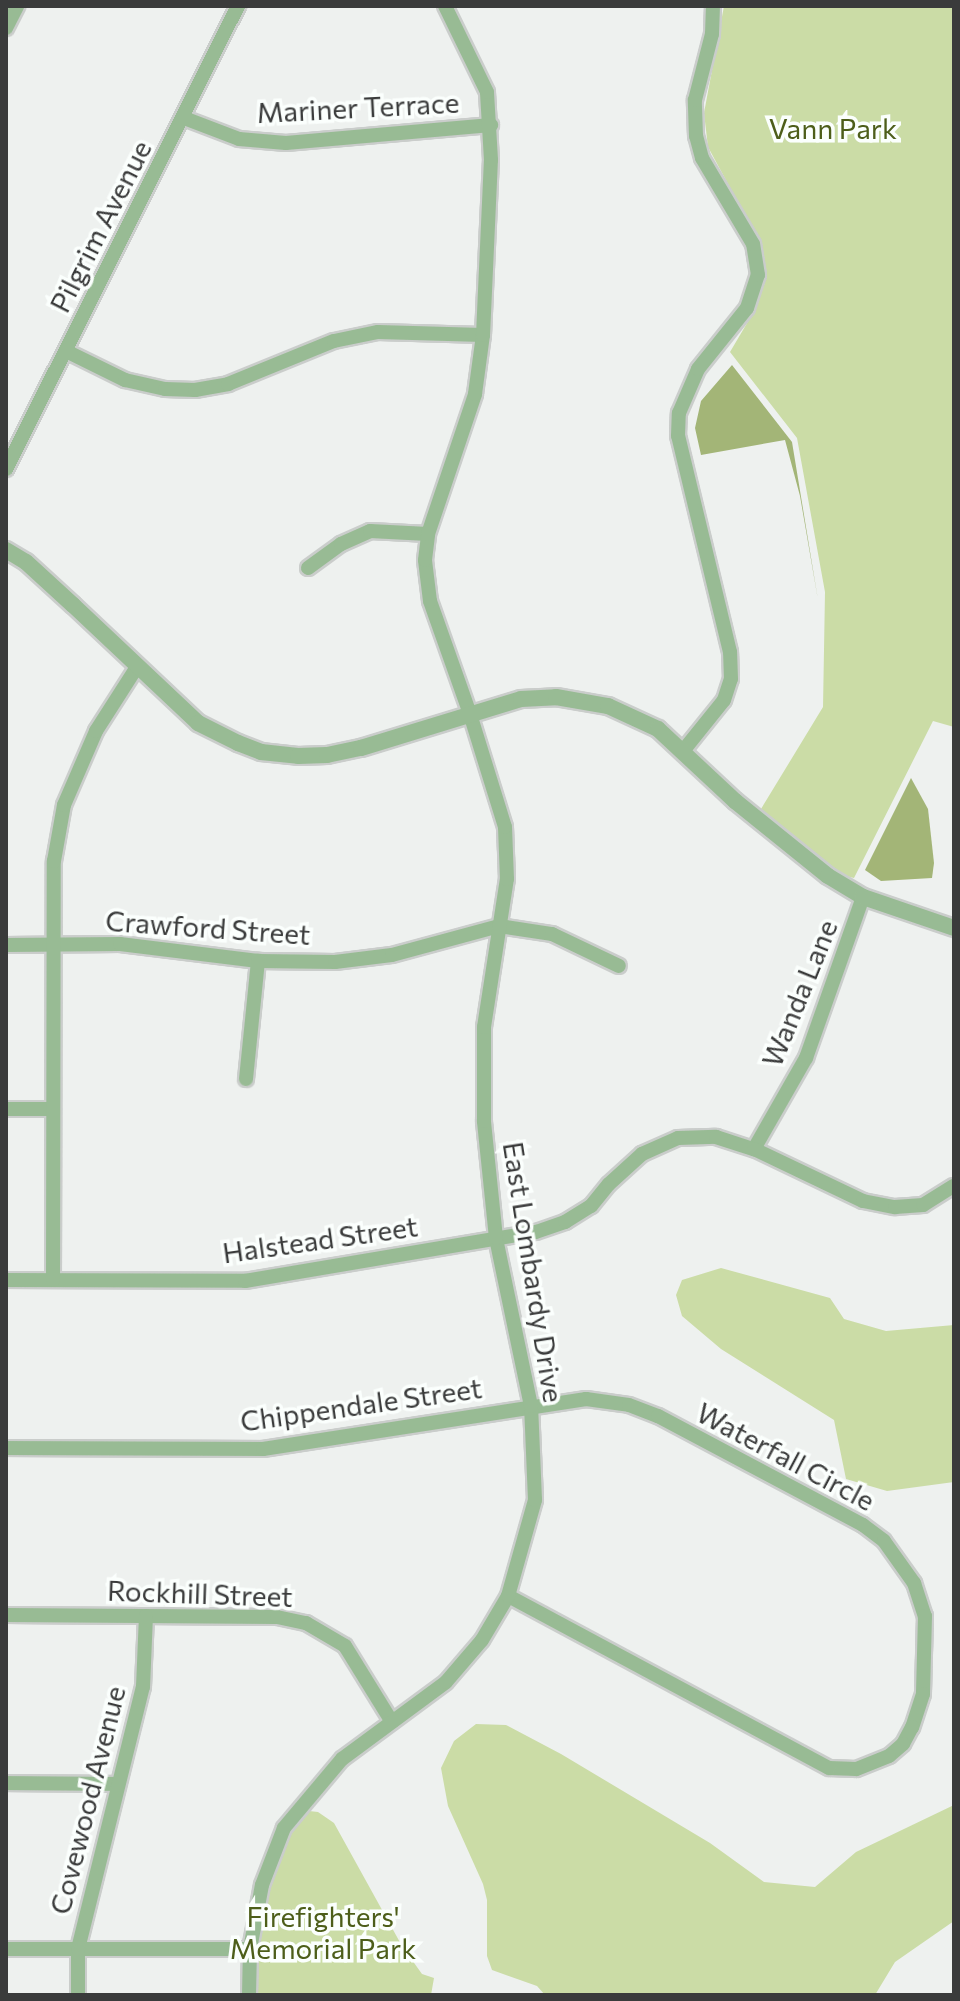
<!DOCTYPE html>
<style>
body{margin:0}
#map{position:relative;width:960px;height:2001px;overflow:hidden;background:#eef1ef;font-family:Commissioner,sans-serif}
div>[style]{position:absolute}
.green>*{inset:0;background:#cbdca6}
.forest>*{inset:0;background:#a3b577}
.roads{filter:drop-shadow(2px 0 #cacdcb) drop-shadow(-2px 0 #cacdcb) drop-shadow(0 2px #cacdcb) drop-shadow(0 -2px #cacdcb)}
.minor>*{height:14px;margin:-7px;padding:0 7px;transform-origin:7px;border-radius:7px;background:#98bb94}
.tertiary>*{height:16px;margin:-8px;padding:0 8px;transform-origin:8px;border-radius:8px;background:#98bb94}
span{translate:-50% -50%;white-space:nowrap;text-align:center;line-height:1.15;-webkit-text-stroke:7px #fbfffd;paint-order:stroke}
.street-label{font-size:28px;color:#3a3b3b}
.park-label{font-size:28px;color:#4d5e1a}
.frame{position:absolute;inset:0;border:8px solid #3a3b3b;pointer-events:none}
</style>
<div id="map">
<div class="green">
<i style="clip-path:polygon(724px 6px,954px 6px,954px 727px,933px 721px,854px 878px,842px 875px,807px 851px,761px 809px,823px 707px,825px 592px,797px 438px,730px 352px,753px 313px,763px 282px,760px 243px,708px 147px,704px 113px)"></i>
<i style="clip-path:polygon(721px 1268px,830px 1298px,844px 1319px,886px 1331px,954px 1325px,954px 1482px,887px 1491px,846px 1479px,834px 1420px,721px 1349px,682px 1316px,676px 1295px,682px 1280px)"></i>
<i style="clip-path:polygon(476px 1724px,506px 1725px,561px 1754px,710px 1843px,764px 1882px,815px 1887px,856px 1852px,954px 1805px,954px 1921px,895px 1962px,875px 1995px,545px 1995px,537px 1986px,492px 1970px,487px 1956px,487px 1900px,483px 1884px,448px 1806px,441px 1768px,454px 1741px)"></i>
<i style="clip-path:polygon(309px 1811px,318px 1812px,334px 1823px,402px 1946px,422px 1974px,434px 1978px,431px 1995px,257px 1995px,259px 1935px,273px 1877px,293px 1830px)"></i>
</div>
<div class="forest">
<i style="clip-path:polygon(732px 365px,792px 442px,818px 600px,800px 496px,785px 440px,701px 455px,695px 428px,701px 401px)"></i>
<i style="clip-path:polygon(911px 778px,928px 809px,934px 863px,932px 878px,881px 881px,865px 870px)"></i>
</div>
<div class="roads">
<div class="minor">
<i style="left:6px;top:28px;width:25px;rotate:-63deg"></i>
<i style="left:184px;top:118px;width:59px;rotate:20.9deg"></i>
<i style="left:239px;top:139px;width:47px;rotate:4.9deg"></i>
<i style="left:286px;top:143px;width:206px;rotate:-5deg"></i>
<i style="left:66px;top:351px;width:66px;rotate:26.2deg"></i>
<i style="left:125px;top:380px;width:41px;rotate:12.7deg"></i>
<i style="left:165px;top:389px;width:30px;rotate:2deg"></i>
<i style="left:195px;top:390px;width:34px;rotate:-10deg"></i>
<i style="left:228px;top:384px;width:114px;rotate:-22.1deg"></i>
<i style="left:334px;top:341px;width:45px;rotate:-11.6deg"></i>
<i style="left:378px;top:332px;width:105px;rotate:1.6deg"></i>
<i style="left:6px;top:469px;width:518px;rotate:-63.39deg"></i>
<i style="left:308px;top:568px;width:41px;rotate:-36deg"></i>
<i style="left:341px;top:544px;width:32px;rotate:-24deg"></i>
<i style="left:370px;top:531px;width:58px;rotate:3deg"></i>
<i style="left:683px;top:751px;width:65px;rotate:-51.2deg"></i>
<i style="left:724px;top:700px;width:22px;rotate:-72deg"></i>
<i style="left:731px;top:679px;width:27px;rotate:-92deg"></i>
<i style="left:730px;top:652px;width:222px;rotate:-103.5deg"></i>
<i style="left:678px;top:436px;width:23px;rotate:-88deg"></i>
<i style="left:679px;top:413px;width:48px;rotate:-66.6deg"></i>
<i style="left:698px;top:369px;width:78px;rotate:-51.2deg"></i>
<i style="left:747px;top:308px;width:35px;rotate:-72deg"></i>
<i style="left:758px;top:275px;width:31px;rotate:-99deg"></i>
<i style="left:753px;top:244px;width:100px;rotate:-120.7deg"></i>
<i style="left:702px;top:158px;width:23px;rotate:-105deg"></i>
<i style="left:696px;top:136px;width:36px;rotate:-92deg"></i>
<i style="left:695px;top:100px;width:68px;rotate:-75.6deg"></i>
<i style="left:712px;top:34px;width:28px;rotate:-88deg"></i>
<i style="left:6px;top:945px;width:114px;rotate:-0.5deg"></i>
<i style="left:120px;top:944px;width:139px;rotate:7deg"></i>
<i style="left:258px;top:961px;width:77px;rotate:0.7deg"></i>
<i style="left:335px;top:962px;width:57px;rotate:-7deg"></i>
<i style="left:392px;top:955px;width:111px;rotate:-15.2deg"></i>
<i style="left:499px;top:926px;width:54px;rotate:8.6deg"></i>
<i style="left:552px;top:934px;width:74px;rotate:25.5deg"></i>
<i style="left:246px;top:1079px;width:119px;rotate:-84.2deg"></i>
<i style="left:6px;top:1109px;width:47px"></i>
<i style="left:754px;top:1149px;width:105px;rotate:-60.3deg"></i>
<i style="left:806px;top:1058px;width:171px;rotate:-70.5deg"></i>
<i style="left:6px;top:1280px;width:239px;rotate:0.2deg"></i>
<i style="left:245px;top:1281px;width:295px;rotate:-9.6deg"></i>
<i style="left:536px;top:1232px;width:31px;rotate:-19deg"></i>
<i style="left:565px;top:1222px;width:31px;rotate:-32deg"></i>
<i style="left:591px;top:1206px;width:28px;rotate:-51deg"></i>
<i style="left:609px;top:1184px;width:45px;rotate:-42.3deg"></i>
<i style="left:642px;top:1154px;width:39px;rotate:-24deg"></i>
<i style="left:678px;top:1138px;width:38px;rotate:-2deg"></i>
<i style="left:716px;top:1137px;width:40px;rotate:18deg"></i>
<i style="left:754px;top:1149px;width:121px;rotate:25.5deg"></i>
<i style="left:863px;top:1201px;width:33px;rotate:11deg"></i>
<i style="left:895px;top:1207px;width:28px;rotate:-4deg"></i>
<i style="left:923px;top:1205px;width:36px;rotate:-32deg"></i>
<i style="left:53px;top:1280px;width:419px;rotate:-89.9deg"></i>
<i style="left:54px;top:861px;width:57px;rotate:-79.9deg"></i>
<i style="left:64px;top:805px;width:81px;rotate:-66.6deg"></i>
<i style="left:96px;top:731px;width:76px;rotate:-57.4deg"></i>
<i style="left:6px;top:1448px;width:257px;rotate:0.2deg"></i>
<i style="left:263px;top:1449px;width:327px;rotate:-8.8deg"></i>
<i style="left:586px;top:1399px;width:43px;rotate:7.9deg"></i>
<i style="left:629px;top:1405px;width:31px;rotate:21deg"></i>
<i style="left:658px;top:1416px;width:232px;rotate:28deg"></i>
<i style="left:863px;top:1525px;width:26px;rotate:37deg"></i>
<i style="left:884px;top:1541px;width:52px;rotate:54.5deg"></i>
<i style="left:914px;top:1583px;width:35px;rotate:72deg"></i>
<i style="left:925px;top:1616px;width:78px;rotate:91.5deg"></i>
<i style="left:923px;top:1694px;width:35px;rotate:108deg"></i>
<i style="left:912px;top:1727px;width:19px;rotate:118deg"></i>
<i style="left:903px;top:1744px;width:18px;rotate:139deg"></i>
<i style="left:889px;top:1756px;width:35px;rotate:158deg"></i>
<i style="left:856px;top:1769px;width:27px;rotate:-178deg"></i>
<i style="left:829px;top:1768px;width:364px;rotate:-151.8deg"></i>
<i style="left:6px;top:1615px;width:271px;rotate:0.4deg"></i>
<i style="left:277px;top:1617px;width:30px;rotate:12deg"></i>
<i style="left:306px;top:1623px;width:45px;rotate:30.5deg"></i>
<i style="left:345px;top:1646px;width:89px;rotate:58.3deg"></i>
<i style="left:6px;top:1783px;width:112px;rotate:0.5deg"></i>
<i style="left:6px;top:1949px;width:244px"></i>
<i style="left:78px;top:1995px;width:46px;rotate:-90deg"></i>
<i style="left:78px;top:1949px;width:270px;rotate:-76.1deg"></i>
<i style="left:143px;top:1687px;width:71px;rotate:-87.6deg"></i>
<i style="left:249px;top:1995px;width:46px;rotate:-88.8deg"></i>
<i style="left:250px;top:1949px;width:65px;rotate:-79.4deg"></i>
<i style="left:262px;top:1885px;width:61px;rotate:-68.9deg"></i>
<i style="left:284px;top:1828px;width:90px;rotate:-50deg"></i>
<i style="left:342px;top:1759px;width:129px;rotate:-36.5deg"></i>
<i style="left:446px;top:1682px;width:55px;rotate:-49.4deg"></i>
<i style="left:482px;top:1640px;width:51px;rotate:-59.4deg"></i>
<i style="left:508px;top:1596px;width:100px;rotate:-74.3deg"></i>
<i style="left:535px;top:1500px;width:94px;rotate:-92.4deg"></i>
<i style="left:531px;top:1406px;width:172px;rotate:-101.8deg"></i>
<i style="left:496px;top:1238px;width:118px;rotate:-95.9deg"></i>
<i style="left:484px;top:1121px;width:94px;rotate:-90deg"></i>
<i style="left:484px;top:1027px;width:150px;rotate:-81.2deg"></i>
<i style="left:507px;top:879px;width:52px;rotate:-92.2deg"></i>
<i style="left:505px;top:827px;width:118px;rotate:-107.2deg"></i>
<i style="left:470px;top:714px;width:120px;rotate:-109.5deg"></i>
<i style="left:430px;top:601px;width:41px;rotate:-97deg"></i>
<i style="left:425px;top:560px;width:26px;rotate:-83deg"></i>
<i style="left:428px;top:534px;width:148px;rotate:-71.4deg"></i>
<i style="left:475px;top:394px;width:60px;rotate:-82.3deg"></i>
<i style="left:483px;top:335px;width:175px;rotate:-87.4deg"></i>
<i style="left:491px;top:160px;width:68px;rotate:-93.4deg"></i>
<i style="left:487px;top:92px;width:96px;rotate:-116deg"></i>
</div>
<div class="tertiary">
<i style="left:6px;top:550px;width:23px;rotate:31deg"></i>
<i style="left:26px;top:562px;width:64px;rotate:42.5deg"></i>
<i style="left:73px;top:605px;width:172px;rotate:43.3deg"></i>
<i style="left:198px;top:723px;width:45px;rotate:26.6deg"></i>
<i style="left:238px;top:743px;width:25px;rotate:21deg"></i>
<i style="left:261px;top:752px;width:37px;rotate:6deg"></i>
<i style="left:298px;top:756px;width:29px;rotate:-2deg"></i>
<i style="left:327px;top:755px;width:35px;rotate:-12deg"></i>
<i style="left:361px;top:748px;width:167px;rotate:-17deg"></i>
<i style="left:521px;top:699px;width:35px;rotate:-3deg"></i>
<i style="left:556px;top:697px;width:53px;rotate:9.8deg"></i>
<i style="left:608px;top:706px;width:55px;rotate:24.7deg"></i>
<i style="left:658px;top:729px;width:105px;rotate:43.1deg"></i>
<i style="left:735px;top:801px;width:119px;rotate:38.9deg"></i>
<i style="left:828px;top:876px;width:41px;rotate:31deg"></i>
<i style="left:863px;top:897px;width:96px;rotate:18.8deg"></i>
</div>
</div>
<div class="street-label">
<span style="left:358px;top:107px;rotate:-3deg">Mariner Terrace</span>
<span style="left:100px;top:226px;rotate:-63deg">Pilgrim Avenue</span>
<span style="left:208px;top:927px;rotate:4deg">Crawford Street</span>
<span style="left:799px;top:993px;rotate:-68deg">Wanda Lane</span>
<span style="left:320px;top:1239px;rotate:-8deg">Halstead Street</span>
<span style="left:534px;top:1272px;rotate:81deg">East Lombardy Drive</span>
<span style="left:361px;top:1404px;rotate:-8deg">Chippendale Street</span>
<span style="left:786px;top:1456px;rotate:28deg">Waterfall Circle</span>
<span style="left:200px;top:1593px;rotate:2deg">Rockhill Street</span>
<span style="left:87px;top:1800px;rotate:-76deg">Covewood Avenue</span>
</div>
<div class="park-label">
<span style="left:833px;top:128px">Vann Park</span>
<span style="left:323px;top:1932px">Firefighters'<br>Memorial Park</span>
</div>
<div class="frame"></div>
</div>
